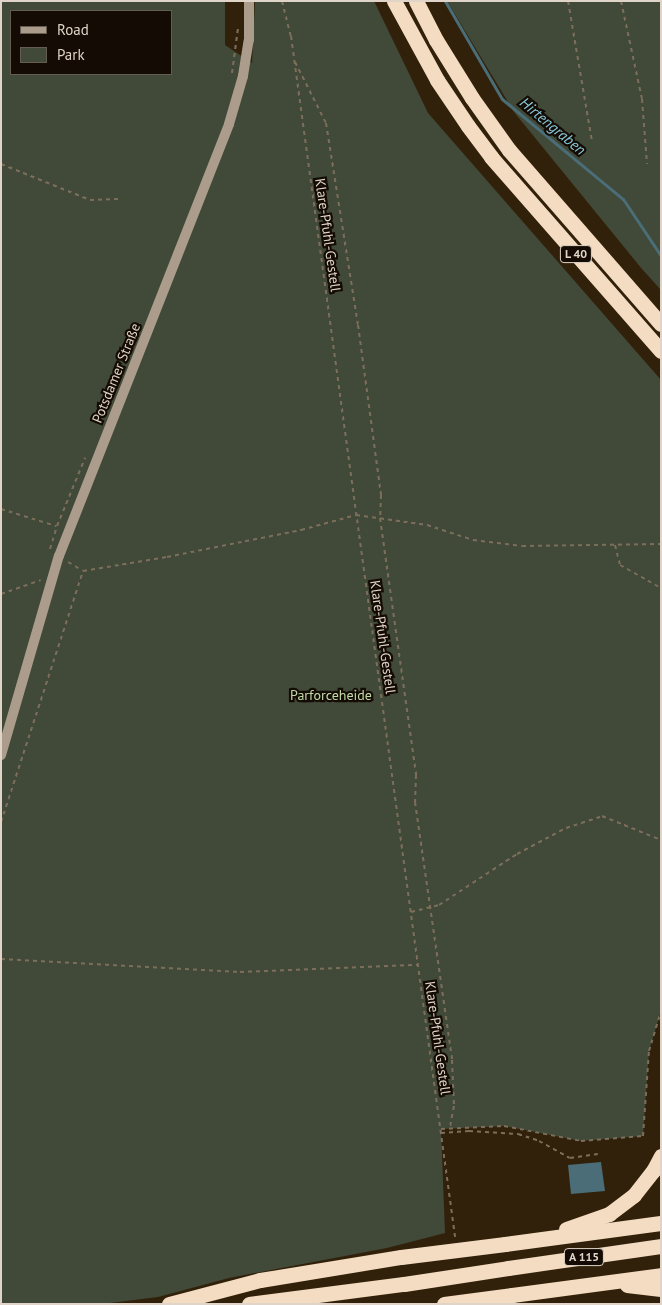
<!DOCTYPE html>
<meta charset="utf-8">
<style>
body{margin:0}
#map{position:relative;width:662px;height:1305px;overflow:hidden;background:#32210a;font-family:"PT Sans",sans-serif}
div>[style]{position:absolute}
.green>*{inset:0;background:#414938}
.water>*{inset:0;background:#4a6d78}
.stream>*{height:3px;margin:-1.5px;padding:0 1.5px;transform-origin:1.5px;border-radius:1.5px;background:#4a6d78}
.path>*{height:2px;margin-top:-1px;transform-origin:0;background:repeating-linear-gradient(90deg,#7c6e5b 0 4px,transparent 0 8px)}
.secondary>*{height:10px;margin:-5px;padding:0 5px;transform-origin:5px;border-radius:5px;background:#ab9c8b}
.highway>*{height:15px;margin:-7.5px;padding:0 7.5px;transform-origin:7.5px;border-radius:7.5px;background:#f4dcc2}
.highway-bridge>*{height:15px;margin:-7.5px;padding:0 7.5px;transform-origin:7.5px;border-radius:7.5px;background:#f4dcc2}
span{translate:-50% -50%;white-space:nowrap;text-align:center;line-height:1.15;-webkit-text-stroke:4.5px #140c04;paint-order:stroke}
.shield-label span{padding:1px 4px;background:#140c04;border:1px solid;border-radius:4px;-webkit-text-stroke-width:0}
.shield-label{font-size:12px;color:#dfd4c7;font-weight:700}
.street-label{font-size:14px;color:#dfd4c7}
.park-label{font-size:14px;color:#c1daa7}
.water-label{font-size:15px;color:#88cbdf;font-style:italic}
.frame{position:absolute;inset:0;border:2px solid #dfd4c7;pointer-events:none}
.legend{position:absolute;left:10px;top:10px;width:162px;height:65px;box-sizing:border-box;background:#140c04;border:1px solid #655c52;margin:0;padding:6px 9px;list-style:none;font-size:15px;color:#dfd4c7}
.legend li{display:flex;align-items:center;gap:10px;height:25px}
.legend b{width:25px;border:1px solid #655c52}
</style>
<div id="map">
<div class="green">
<i style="clip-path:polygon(evenodd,1px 1px,225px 1px,225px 45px,252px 63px,255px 1px,374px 1px,428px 113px,661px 380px,661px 1011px,649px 1051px,643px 1136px,581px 1141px,504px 1126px,441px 1129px,445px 1233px,387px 1248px,229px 1278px,158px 1297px,102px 1304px,1px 1304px,1px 1px,11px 11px,171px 11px,171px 74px,11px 74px,11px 11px)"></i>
<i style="clip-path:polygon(447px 1px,661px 1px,661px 290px,642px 269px,514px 112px)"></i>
</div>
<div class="water">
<i style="clip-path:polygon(601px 1162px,605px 1191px,571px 1194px,568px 1165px)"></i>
</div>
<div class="stream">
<i style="left:445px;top:1px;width:113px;rotate:59.8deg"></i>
<i style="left:502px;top:99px;width:157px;rotate:39.6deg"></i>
<i style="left:623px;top:199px;width:69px;rotate:56.3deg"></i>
</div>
<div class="path">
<i style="left:282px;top:1px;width:36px;rotate:76deg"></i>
<i style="left:291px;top:36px;width:1212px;rotate:82.22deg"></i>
<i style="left:568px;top:1px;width:142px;rotate:80.3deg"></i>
<i style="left:621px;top:1px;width:100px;rotate:77.9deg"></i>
<i style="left:642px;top:99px;width:65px;rotate:85.6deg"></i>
<i style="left:1px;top:2px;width:1px;rotate:-90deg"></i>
<i style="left:295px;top:62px;width:68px;rotate:63.1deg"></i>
<i style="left:326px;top:123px;width:205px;rotate:81deg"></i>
<i style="left:358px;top:325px;width:172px;rotate:82.3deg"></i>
<i style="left:381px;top:495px;width:23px;rotate:92deg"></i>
<i style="left:380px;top:518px;width:260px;rotate:82deg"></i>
<i style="left:416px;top:775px;width:27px;rotate:92deg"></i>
<i style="left:415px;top:802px;width:261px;rotate:81.8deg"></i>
<i style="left:452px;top:1060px;width:46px;rotate:87.5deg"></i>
<i style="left:454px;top:1106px;width:21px;rotate:101deg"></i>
<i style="left:232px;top:73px;width:45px;rotate:-82.4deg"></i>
<i style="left:1px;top:164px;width:96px;rotate:22deg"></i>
<i style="left:90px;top:200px;width:28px;rotate:-2deg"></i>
<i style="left:1px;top:509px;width:58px;rotate:17.2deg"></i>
<i style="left:615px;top:545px;width:21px;rotate:76deg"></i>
<i style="left:620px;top:565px;width:47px;rotate:29.3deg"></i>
<i style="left:50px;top:549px;width:24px;rotate:-73deg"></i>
<i style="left:57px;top:526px;width:74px;rotate:-67.6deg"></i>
<i style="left:68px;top:562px;width:17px;rotate:31deg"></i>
<i style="left:83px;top:571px;width:85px;rotate:-9.5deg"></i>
<i style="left:167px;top:557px;width:137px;rotate:-11.4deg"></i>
<i style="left:301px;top:530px;width:57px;rotate:-15.3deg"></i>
<i style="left:356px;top:515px;width:72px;rotate:8deg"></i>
<i style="left:427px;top:525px;width:48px;rotate:18.1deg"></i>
<i style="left:473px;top:540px;width:49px;rotate:7deg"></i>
<i style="left:522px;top:546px;width:139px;rotate:-0.8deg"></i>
<i style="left:1px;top:594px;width:42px;rotate:-19.3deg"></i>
<i style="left:1px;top:822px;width:264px;rotate:-71.9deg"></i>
<i style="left:411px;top:912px;width:29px;rotate:-14deg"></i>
<i style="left:439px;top:905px;width:93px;rotate:-33.2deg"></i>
<i style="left:517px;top:854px;width:55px;rotate:-28deg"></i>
<i style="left:566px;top:828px;width:38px;rotate:-18deg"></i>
<i style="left:602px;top:816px;width:64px;rotate:22.1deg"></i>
<i style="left:1px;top:959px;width:239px;rotate:3.1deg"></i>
<i style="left:240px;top:972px;width:178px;rotate:-2.3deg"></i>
<i style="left:441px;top:1129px;width:63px;rotate:-2.7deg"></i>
<i style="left:504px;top:1126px;width:78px;rotate:11deg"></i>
<i style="left:581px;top:1141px;width:62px;rotate:-4.6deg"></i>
<i style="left:643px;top:1136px;width:85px;rotate:-86deg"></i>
<i style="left:649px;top:1051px;width:42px;rotate:-73.3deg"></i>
<i style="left:441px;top:1133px;width:28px;rotate:-4deg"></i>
<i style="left:469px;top:1131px;width:49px;rotate:3.5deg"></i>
<i style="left:518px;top:1134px;width:22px;rotate:18deg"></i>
<i style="left:539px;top:1141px;width:35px;rotate:29deg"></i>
<i style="left:570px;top:1158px;width:28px;rotate:-8deg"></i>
</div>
<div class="secondary">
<i style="left:1px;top:755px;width:207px;rotate:-73.8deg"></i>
<i style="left:59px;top:556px;width:464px;rotate:-68.5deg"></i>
<i style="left:229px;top:124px;width:50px;rotate:-73.7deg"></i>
<i style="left:243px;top:76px;width:36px;rotate:-81deg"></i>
<i style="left:249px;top:40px;width:39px;rotate:-90deg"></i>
</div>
<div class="highway">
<i style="left:394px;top:1px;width:90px;rotate:61.4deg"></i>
<i style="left:437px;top:80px;width:55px;rotate:56deg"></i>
<i style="left:468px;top:126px;width:39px;rotate:53deg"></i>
<i style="left:491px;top:157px;width:258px;rotate:48.8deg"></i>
<i style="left:416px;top:1px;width:44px;rotate:62.9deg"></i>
<i style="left:436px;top:40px;width:68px;rotate:58.2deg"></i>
<i style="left:472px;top:98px;width:64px;rotate:54.6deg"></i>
<i style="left:509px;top:150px;width:231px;rotate:48.9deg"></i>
<i style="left:566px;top:1229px;width:46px;rotate:-19.2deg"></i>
<i style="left:609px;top:1214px;width:31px;rotate:-37deg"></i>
<i style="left:634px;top:1195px;width:31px;rotate:-52deg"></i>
<i style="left:653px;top:1171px;width:17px;rotate:-62deg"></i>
<i style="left:505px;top:1244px;width:157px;rotate:-7.7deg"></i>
<i style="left:508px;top:1268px;width:155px;rotate:-8.2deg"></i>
<i style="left:627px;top:1285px;width:34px;rotate:7deg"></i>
<i style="left:512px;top:1295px;width:150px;rotate:-7.6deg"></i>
<i style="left:169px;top:1304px;width:94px;rotate:-14.8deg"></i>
<i style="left:260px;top:1280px;width:143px;rotate:-9.3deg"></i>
<i style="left:249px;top:1304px;width:156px;rotate:-7.4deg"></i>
</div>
<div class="highway-bridge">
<i style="left:401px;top:1257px;width:105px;rotate:-7.1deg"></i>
<i style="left:404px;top:1284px;width:105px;rotate:-8.7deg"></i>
<i style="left:444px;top:1304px;width:69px;rotate:-7.5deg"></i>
</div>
<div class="shield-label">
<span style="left:576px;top:254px">L 40</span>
<span style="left:584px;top:1257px">A 115</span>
</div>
<div class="street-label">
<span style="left:328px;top:235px;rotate:82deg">Klare-Pfuhl-Gestell</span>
<span style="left:116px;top:373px;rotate:-68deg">Potsdamer Straße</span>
<span style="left:383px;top:637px;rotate:82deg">Klare-Pfuhl-Gestell</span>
<span style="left:438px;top:1038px;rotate:82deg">Klare-Pfuhl-Gestell</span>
</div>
<div class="park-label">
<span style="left:331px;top:695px">Parforceheide</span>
</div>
<div class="water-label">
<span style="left:553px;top:126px;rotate:40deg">Hirtengraben</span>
</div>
<div class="frame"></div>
<ul class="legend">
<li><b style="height:6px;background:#ab9c8b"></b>Road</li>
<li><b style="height:14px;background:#414938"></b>Park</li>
</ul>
</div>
